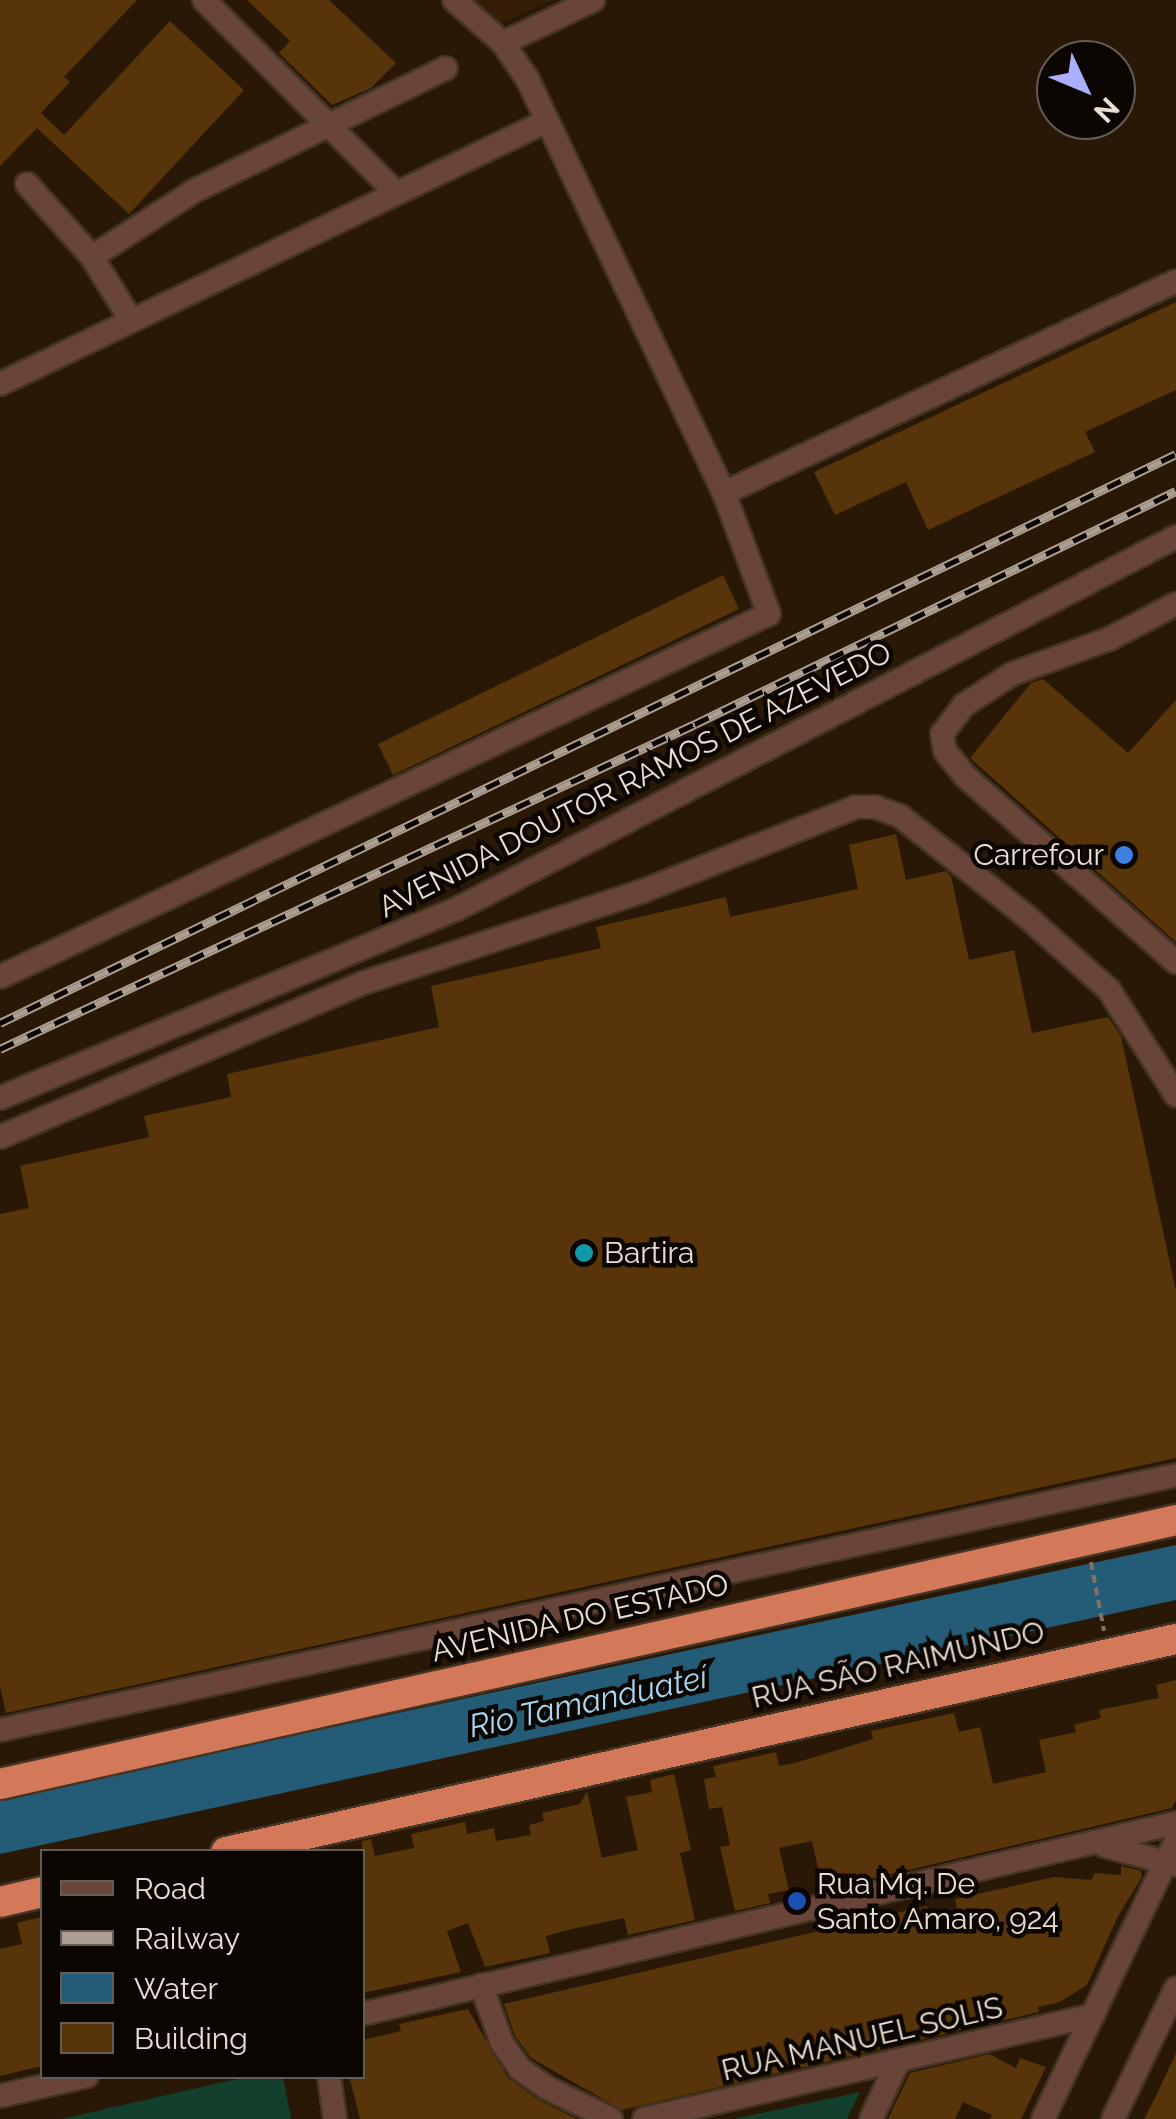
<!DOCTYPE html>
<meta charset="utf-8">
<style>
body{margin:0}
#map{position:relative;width:1176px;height:2119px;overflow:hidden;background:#291806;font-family:Raleway,sans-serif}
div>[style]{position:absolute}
.built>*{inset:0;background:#341e05}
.green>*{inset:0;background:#12402d}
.water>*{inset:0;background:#245c78}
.building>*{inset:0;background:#573409}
.path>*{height:4px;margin-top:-2px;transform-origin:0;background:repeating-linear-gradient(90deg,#817264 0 8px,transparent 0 13px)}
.roads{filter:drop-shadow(2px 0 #443423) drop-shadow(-2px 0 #443423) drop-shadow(0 2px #443423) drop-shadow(0 -2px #443423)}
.minor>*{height:22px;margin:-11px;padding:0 11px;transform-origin:11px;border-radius:11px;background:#694438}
.highway>*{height:30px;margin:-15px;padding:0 15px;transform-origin:15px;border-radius:15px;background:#d4785a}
.rail>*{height:9px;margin-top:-4.5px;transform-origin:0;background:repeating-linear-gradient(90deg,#0c0602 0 15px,#ac9f91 0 30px);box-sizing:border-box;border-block:2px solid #ac9f91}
.dots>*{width:28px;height:28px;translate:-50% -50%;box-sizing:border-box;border:5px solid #0c0602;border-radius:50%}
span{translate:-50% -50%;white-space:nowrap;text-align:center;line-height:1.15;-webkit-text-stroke:9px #0c0602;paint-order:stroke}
.street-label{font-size:30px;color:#eaded3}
.poi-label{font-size:30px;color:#eaded3}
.right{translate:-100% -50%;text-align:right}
.left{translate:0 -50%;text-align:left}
.water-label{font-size:32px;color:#a9d7f2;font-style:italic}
.legend{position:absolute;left:40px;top:1849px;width:325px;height:230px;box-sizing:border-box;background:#0c0602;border:2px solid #655c56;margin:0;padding:12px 18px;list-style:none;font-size:30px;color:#eaded3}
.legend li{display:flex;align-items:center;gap:20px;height:50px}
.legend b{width:50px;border:2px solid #655c56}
.north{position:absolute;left:1036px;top:40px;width:100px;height:100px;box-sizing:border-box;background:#0c0602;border:2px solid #655c56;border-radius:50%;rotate:134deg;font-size:28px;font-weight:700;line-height:40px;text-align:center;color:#eaded3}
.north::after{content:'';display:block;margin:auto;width:35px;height:45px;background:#abaffb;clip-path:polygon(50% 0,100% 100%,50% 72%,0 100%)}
</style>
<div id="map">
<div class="built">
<i style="clip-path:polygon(464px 0,553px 0,492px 27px)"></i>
</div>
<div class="green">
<i style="clip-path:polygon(246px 2077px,283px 2077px,291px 2119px,61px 2119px)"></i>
<i style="clip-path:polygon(860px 2092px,847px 2119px,734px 2119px)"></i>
</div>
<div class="water">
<i style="clip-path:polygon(1176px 1545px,1176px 1600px,0 1854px,0 1799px)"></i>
</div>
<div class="building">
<i style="clip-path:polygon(0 0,137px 0,64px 77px,70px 82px,41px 113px,64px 135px,170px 21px,244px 90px,129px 214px,37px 128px,0 166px)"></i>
<i style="clip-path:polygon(247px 0,329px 0,396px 63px,371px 88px,332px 105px,279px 53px,290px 41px)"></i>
<i style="clip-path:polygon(1176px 302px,1176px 390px,1085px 432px,1095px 452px,928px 530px,906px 482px,835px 515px,814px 472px)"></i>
<i style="clip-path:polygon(723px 575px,739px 609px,393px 775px,378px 744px)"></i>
<i style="clip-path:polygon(1043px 679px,1128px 753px,1176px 700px,1176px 942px,970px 758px,1031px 683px)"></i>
<i style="clip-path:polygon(896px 834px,906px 880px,946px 871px,951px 876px,969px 960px,1014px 950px,1032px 1033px,1108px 1017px,1121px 1036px,1176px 1291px,1176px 1458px,6px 1713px,0 1687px,0 1214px,29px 1208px,20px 1166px,149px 1137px,144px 1116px,231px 1097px,227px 1074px,439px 1027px,431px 986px,601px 948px,596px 927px,726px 897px,730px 917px,858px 889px,849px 845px)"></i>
<i style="clip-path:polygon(1176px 1680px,1176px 1800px,1172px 1808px,823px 1890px,812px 1841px,779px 1848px,789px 1890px,768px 1894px,770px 1903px,735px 1911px,720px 1847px,730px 1845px,722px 1807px,709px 1809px,704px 1779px,716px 1777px,713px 1766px,776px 1752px,779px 1766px,795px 1763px,873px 1739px,871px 1731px,954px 1713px,959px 1732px,980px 1727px,993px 1784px,1046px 1772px,1039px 1740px,1076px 1732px,1074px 1725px,1101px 1718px,1099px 1710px,1159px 1698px,1156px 1685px)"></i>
<i style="clip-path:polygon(674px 1774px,691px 1850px,680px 1853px,695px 1920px,628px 1935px,624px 1918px,572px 1929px,546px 1936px,550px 1953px,485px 1967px,468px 1923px,447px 1931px,461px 1972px,362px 1993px,362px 1841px,371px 1839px,375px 1856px,414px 1848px,411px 1834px,465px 1822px,467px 1834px,494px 1828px,496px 1841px,531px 1835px,529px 1825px,544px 1821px,542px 1813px,580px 1804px,587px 1791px,602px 1858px,638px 1850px,626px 1797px,652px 1792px,650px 1780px)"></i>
<i style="clip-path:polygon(1121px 1866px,1141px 1871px,1142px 1877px,1118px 1916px,1087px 1985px,1060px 2002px,1038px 2007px,1039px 2012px,622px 2110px,531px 2058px,515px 2036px,504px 2004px,927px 1906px,930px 1920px,958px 1914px,955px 1899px,1054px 1877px,1092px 1880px,1094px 1873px,1121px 1875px)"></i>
<i style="clip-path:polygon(42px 1917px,42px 2066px,0 2076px,0 1949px,22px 1944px,17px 1923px)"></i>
<i style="clip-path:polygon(468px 2009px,508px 2078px,539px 2100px,577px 2119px,360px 2119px,349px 2076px,362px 2076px,362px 2040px,401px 2031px,399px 2024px)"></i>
<i style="clip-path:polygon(1176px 2053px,1176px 2119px,1144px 2119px,1156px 2096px)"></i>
<i style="clip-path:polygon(989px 2054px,1016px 2068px,1020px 2058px,1046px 2067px,1021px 2119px,990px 2119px,992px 2115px,963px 2102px,955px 2119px,888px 2119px,910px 2073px)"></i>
</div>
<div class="path">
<i style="left:1091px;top:1562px;width:70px;rotate:79.3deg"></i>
</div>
<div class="roads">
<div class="minor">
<i style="left:204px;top:0;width:272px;rotate:45.1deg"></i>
<i style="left:503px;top:43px;width:100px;rotate:-25.5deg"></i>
<i style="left:27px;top:184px;width:98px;rotate:48.3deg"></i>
<i style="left:131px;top:320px;width:74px;rotate:-121.8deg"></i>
<i style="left:92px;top:257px;width:121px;rotate:-32.9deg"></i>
<i style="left:194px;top:191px;width:280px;rotate:-26deg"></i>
<i style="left:0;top:384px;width:607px;rotate:-25.68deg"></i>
<i style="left:724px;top:493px;width:499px;rotate:-25.1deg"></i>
<i style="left:1176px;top:604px;width:76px;rotate:152.4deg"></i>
<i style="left:1109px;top:639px;width:103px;rotate:160.2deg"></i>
<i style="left:1012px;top:674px;width:57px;rotate:147.1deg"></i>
<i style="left:964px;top:705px;width:36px;rotate:127deg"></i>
<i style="left:942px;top:734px;width:17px;rotate:80deg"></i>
<i style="left:945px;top:751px;width:33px;rotate:51deg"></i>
<i style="left:966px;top:777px;width:280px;rotate:41.4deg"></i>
<i style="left:0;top:977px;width:850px;rotate:-25.27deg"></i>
<i style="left:769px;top:614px;width:129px;rotate:-110.4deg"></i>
<i style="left:724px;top:493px;width:457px;rotate:-115.4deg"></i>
<i style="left:528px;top:80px;width:45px;rotate:-124deg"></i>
<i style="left:503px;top:43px;width:65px;rotate:-138.7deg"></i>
<i style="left:0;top:1098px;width:495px;rotate:-22.5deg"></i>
<i style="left:457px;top:909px;width:810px;rotate:-27.36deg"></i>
<i style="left:0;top:1137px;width:394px;rotate:-23deg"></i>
<i style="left:363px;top:983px;width:295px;rotate:-18.2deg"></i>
<i style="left:643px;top:891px;width:229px;rotate:-21.5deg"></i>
<i style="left:856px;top:807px;width:19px"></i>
<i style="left:875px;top:807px;width:27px;rotate:20deg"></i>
<i style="left:900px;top:816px;width:161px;rotate:38.4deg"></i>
<i style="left:1026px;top:916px;width:111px;rotate:41.7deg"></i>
<i style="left:1109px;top:990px;width:125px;rotate:57.5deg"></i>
<i style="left:0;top:1730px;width:1203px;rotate:-12.23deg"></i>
<i style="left:1105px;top:1846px;width:73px;rotate:15deg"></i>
<i style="left:481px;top:1985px;width:62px;rotate:70.1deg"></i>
<i style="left:502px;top:2043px;width:32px;rotate:55deg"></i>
<i style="left:520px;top:2069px;width:33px;rotate:35deg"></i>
<i style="left:547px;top:2088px;width:71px;rotate:25.8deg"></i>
<i style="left:362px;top:2014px;width:836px;rotate:-13.21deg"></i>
<i style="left:329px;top:2076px;width:43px;rotate:82.1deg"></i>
<i style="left:0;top:2096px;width:89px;rotate:-12.9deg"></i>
<i style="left:644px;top:2119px;width:461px;rotate:-13deg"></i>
<i style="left:871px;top:2119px;width:63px;rotate:-64.7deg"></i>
<i style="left:1043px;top:2119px;width:309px;rotate:-64.5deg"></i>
<i style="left:1113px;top:2119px;width:145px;rotate:-64.3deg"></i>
</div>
<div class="highway">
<i style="left:0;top:1784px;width:1205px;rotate:-12.65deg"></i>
<i style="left:226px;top:1852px;width:974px;rotate:-12.64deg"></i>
<i style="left:0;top:1902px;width:43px;rotate:-13.4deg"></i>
</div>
</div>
<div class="rail">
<i style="left:0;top:1023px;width:1306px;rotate:-25.82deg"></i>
<i style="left:0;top:1049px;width:767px;rotate:-25.06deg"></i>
<i style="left:695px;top:724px;width:534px;rotate:-25.85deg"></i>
</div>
<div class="dots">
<i style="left:1124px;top:855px;background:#3f7fe0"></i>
<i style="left:584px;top:1253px;background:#0f9aa8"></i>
<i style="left:797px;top:1901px;background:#1a4fb4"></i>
</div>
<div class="street-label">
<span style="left:635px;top:780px;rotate:-27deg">AVENIDA DOUTOR RAMOS DE AZEVEDO</span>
<span style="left:580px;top:1618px;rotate:-13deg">AVENIDA DO ESTADO</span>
<span style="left:898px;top:1665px;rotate:-13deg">RUA SÃO RAIMUNDO</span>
<span style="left:862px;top:2039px;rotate:-13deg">RUA MANUEL SOLIS</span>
</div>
<div class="poi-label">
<span class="right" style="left:1104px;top:855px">Carrefour</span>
<span class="left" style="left:604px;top:1253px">Bartira</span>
<span class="left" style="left:817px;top:1901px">Rua Mq. De<br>Santo Amaro, 924</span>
</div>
<div class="water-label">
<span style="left:588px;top:1702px;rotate:-12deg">Rio Tamanduateí</span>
</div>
<ul class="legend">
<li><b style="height:12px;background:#694438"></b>Road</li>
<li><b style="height:12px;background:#ac9f91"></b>Railway</li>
<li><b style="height:28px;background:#245c78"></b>Water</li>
<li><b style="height:28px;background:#573409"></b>Building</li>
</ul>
<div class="north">N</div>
</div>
